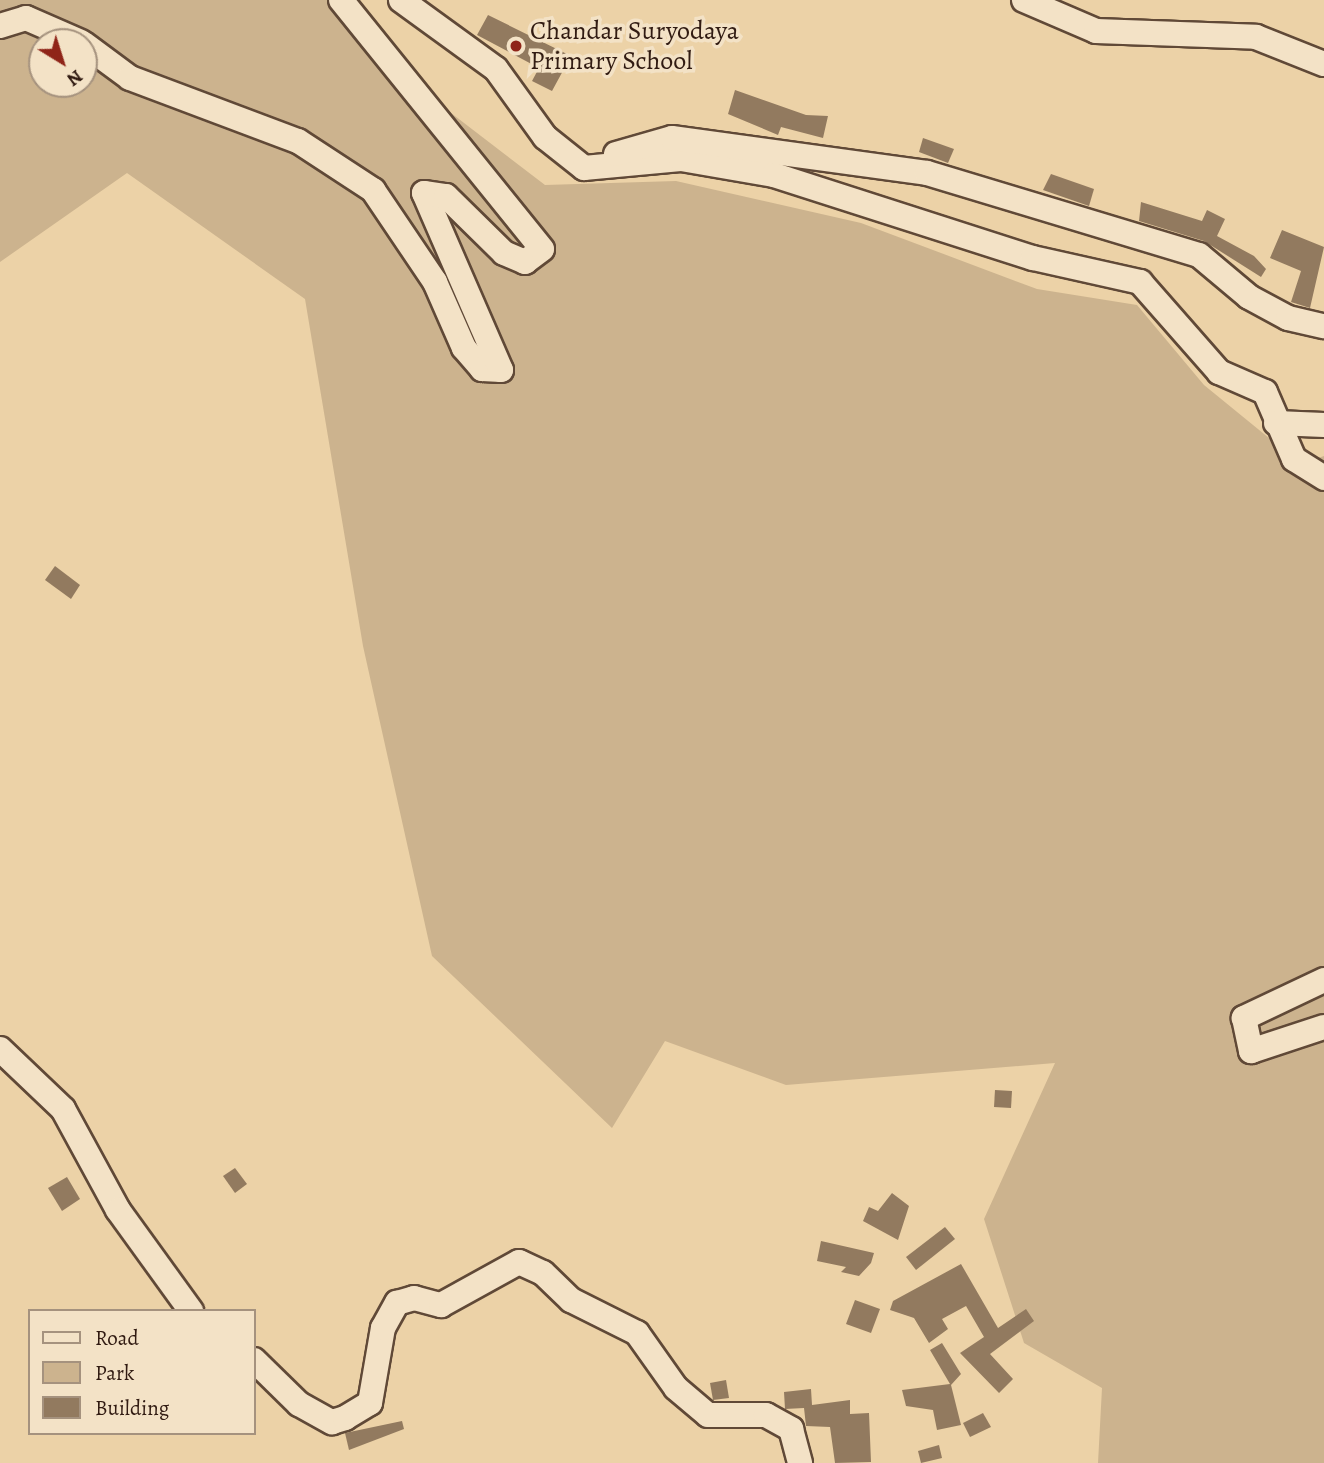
<!DOCTYPE html>
<style>
body{margin:0}
#map{position:relative;width:1324px;height:1463px;overflow:hidden;background:#ecd2a7;font-family:Alegreya,serif}
div>[style]{position:absolute}
.green>*{inset:0;background:#ccb38e}
.building>*{inset:0;background:#927a5f}
.roads{filter:drop-shadow(2px 0 #604937) drop-shadow(-2px 0 #604937) drop-shadow(0 2px #604937) drop-shadow(0 -2px #604937)}
.minor>*{height:24px;margin:-12px;padding:0 12px;transform-origin:12px;border-radius:12px;background:#f3e2c6}
.dots>*{width:19px;height:19px;translate:-50% -50%;box-sizing:border-box;border:4px solid #f3e2c6;border-radius:50%}
span{translate:-50% -50%;white-space:nowrap;text-align:center;line-height:1.15;-webkit-text-stroke:7px #f3e2c6;paint-order:stroke}
.poi-label{font-size:26px;color:#311b12}
.left{translate:0 -50%;text-align:left}
.legend{position:absolute;left:28px;top:1309px;width:228px;height:126px;box-sizing:border-box;background:#f3e2c6;border:2px solid #a5927e;margin:0;padding:9px 12px;list-style:none;font-size:21px;color:#311b12}
.legend li{display:flex;align-items:center;gap:14px;height:35px}
.legend b{width:35px;border:2px solid #a5927e}
.north{position:absolute;left:28px;top:28px;width:70px;height:70px;box-sizing:border-box;background:#f3e2c6;border:2px solid #a5927e;border-radius:50%;rotate:142deg;font-size:19px;font-weight:700;line-height:28px;text-align:center;color:#311b12}
.north::after{content:'';display:block;margin:auto;width:24px;height:32px;background:#8f2418;clip-path:polygon(50% 0,100% 100%,50% 72%,0 100%)}
</style>
<div id="map">
<div class="green">
<i style="clip-path:polygon(evenodd,0 0,347px 0,451px 113px,545px 185px,676px 181px,861px 223px,1037px 289px,1137px 305px,1204px 385px,1301px 464px,1324px 456px,1324px 1463px,1098px 1463px,1102px 1388px,1024px 1343px,984px 1219px,1055px 1063px,786px 1085px,665px 1041px,612px 1128px,432px 956px,363px 646px,305px 299px,127px 173px,0 262px,0 0,42px 42px,84px 42px,84px 84px,42px 84px,42px 42px)"></i>
</div>
<div class="building">
<i style="clip-path:polygon(488px 15px,571px 56px,552px 91px,532px 81px,539px 68px,477px 35px)"></i>
<i style="clip-path:polygon(735px 90px,806px 115px,828px 116px,823px 138px,781px 127px,778px 135px,728px 114px)"></i>
<i style="clip-path:polygon(923px 138px,954px 149px,948px 163px,919px 152px)"></i>
<i style="clip-path:polygon(1051px 174px,1094px 189px,1089px 206px,1043px 190px)"></i>
<i style="clip-path:polygon(1141px 202px,1202px 221px,1207px 210px,1225px 219px,1217px 236px,1254px 256px,1266px 269px,1261px 277px,1204px 241px,1139px 221px)"></i>
<i style="clip-path:polygon(1282px 230px,1324px 247px,1310px 308px,1291px 302px,1301px 271px,1270px 258px)"></i>
<i style="clip-path:polygon(55px 566px,80px 585px,71px 599px,45px 580px)"></i>
<i style="clip-path:polygon(995px 1090px,1012px 1091px,1011px 1108px,994px 1107px)"></i>
<i style="clip-path:polygon(235px 1168px,247px 1184px,235px 1193px,223px 1176px)"></i>
<i style="clip-path:polygon(67px 1177px,80px 1199px,62px 1211px,48px 1188px)"></i>
<i style="clip-path:polygon(892px 1193px,909px 1206px,898px 1240px,863px 1221px,869px 1207px,878px 1211px)"></i>
<i style="clip-path:polygon(945px 1227px,955px 1239px,916px 1270px,906px 1257px)"></i>
<i style="clip-path:polygon(821px 1241px,874px 1253px,871px 1263px,859px 1276px,841px 1272px,846px 1267px,817px 1261px)"></i>
<i style="clip-path:polygon(961px 1264px,998px 1328px,1026px 1309px,1034px 1321px,990px 1354px,1013px 1379px,999px 1393px,960px 1353px,984px 1337px,966px 1306px,942px 1319px,948px 1329px,929px 1343px,914px 1318px,890px 1310px,893px 1301px)"></i>
<i style="clip-path:polygon(855px 1300px,880px 1309px,871px 1333px,846px 1324px)"></i>
<i style="clip-path:polygon(942px 1343px,961px 1374px,951px 1385px,961px 1425px,937px 1430px,933px 1410px,906px 1406px,902px 1390px,950px 1384px,930px 1350px)"></i>
<i style="clip-path:polygon(726px 1380px,729px 1398px,713px 1400px,710px 1383px)"></i>
<i style="clip-path:polygon(811px 1389px,812px 1405px,850px 1400px,850px 1414px,869px 1413px,871px 1462px,835px 1463px,830px 1427px,806px 1426px,804px 1408px,785px 1409px,784px 1392px)"></i>
<i style="clip-path:polygon(983px 1413px,991px 1427px,970px 1437px,963px 1423px)"></i>
<i style="clip-path:polygon(402px 1421px,404px 1429px,349px 1450px,345px 1433px)"></i>
<i style="clip-path:polygon(939px 1445px,942px 1458px,921px 1463px,918px 1451px)"></i>
</div>
<div class="roads">
<div class="minor">
<i style="left:401px;top:0;width:117px;rotate:36deg"></i>
<i style="left:496px;top:69px;width:84px;rotate:54.2deg"></i>
<i style="left:545px;top:137px;width:50px;rotate:38.5deg"></i>
<i style="left:584px;top:168px;width:97px;rotate:-5.3deg"></i>
<i style="left:681px;top:159px;width:94px;rotate:9.8deg"></i>
<i style="left:774px;top:175px;width:272px;rotate:17.8deg"></i>
<i style="left:1033px;top:258px;width:110px;rotate:12.6deg"></i>
<i style="left:1140px;top:282px;width:120px;rotate:48.7deg"></i>
<i style="left:1219px;top:372px;width:50px;rotate:23.5deg"></i>
<i style="left:1265px;top:392px;width:73px;rotate:66.6deg"></i>
<i style="left:1294px;top:459px;width:36px;rotate:32deg"></i>
<i style="left:1024px;top:0;width:78px;rotate:23.3deg"></i>
<i style="left:1096px;top:31px;width:160px;rotate:2.1deg"></i>
<i style="left:1256px;top:37px;width:73px;rotate:21.7deg"></i>
<i style="left:0;top:26px;width:27px;rotate:-17deg"></i>
<i style="left:26px;top:18px;width:60px;rotate:23.6deg"></i>
<i style="left:84px;top:44px;width:57px;rotate:36.5deg"></i>
<i style="left:130px;top:78px;width:179px;rotate:20.6deg"></i>
<i style="left:298px;top:141px;width:90px;rotate:33.2deg"></i>
<i style="left:373px;top:190px;width:111px;rotate:56deg"></i>
<i style="left:435px;top:282px;width:72px;rotate:66.3deg"></i>
<i style="left:464px;top:348px;width:28px;rotate:49deg"></i>
<i style="left:482px;top:369px;width:19px;rotate:3deg"></i>
<i style="left:501px;top:370px;width:193px;rotate:-113.5deg"></i>
<i style="left:424px;top:193px;width:22px;rotate:8deg"></i>
<i style="left:446px;top:196px;width:81px;rotate:44.5deg"></i>
<i style="left:504px;top:253px;width:23px;rotate:23deg"></i>
<i style="left:525px;top:262px;width:21px;rotate:-37deg"></i>
<i style="left:542px;top:249px;width:320px;rotate:-128.9deg"></i>
<i style="left:616px;top:154px;width:58px;rotate:-15.9deg"></i>
<i style="left:672px;top:138px;width:257px;rotate:7.8deg"></i>
<i style="left:927px;top:173px;width:284px;rotate:16.8deg"></i>
<i style="left:1199px;top:255px;width:65px;rotate:40deg"></i>
<i style="left:1249px;top:297px;width:44px;rotate:28.3deg"></i>
<i style="left:1288px;top:318px;width:37px;rotate:13deg"></i>
<i style="left:1276px;top:423px;width:48px;rotate:2.4deg"></i>
<i style="left:1324px;top:980px;width:89px;rotate:154.6deg"></i>
<i style="left:1244px;top:1018px;width:34px;rotate:78deg"></i>
<i style="left:1251px;top:1051px;width:77px;rotate:-18.2deg"></i>
<i style="left:0;top:1049px;width:87px;rotate:43.6deg"></i>
<i style="left:63px;top:1109px;width:115px;rotate:61.4deg"></i>
<i style="left:118px;top:1210px;width:125px;rotate:54.1deg"></i>
<i style="left:254px;top:1360px;width:63px;rotate:44.4deg"></i>
<i style="left:299px;top:1404px;width:38px;rotate:29deg"></i>
<i style="left:332px;top:1422px;width:14px;rotate:-17deg"></i>
<i style="left:345px;top:1418px;width:29px;rotate:-31deg"></i>
<i style="left:370px;top:1403px;width:76px;rotate:-80.2deg"></i>
<i style="left:383px;top:1328px;width:29px;rotate:-61deg"></i>
<i style="left:397px;top:1303px;width:18px;rotate:-16deg"></i>
<i style="left:414px;top:1298px;width:28px;rotate:15deg"></i>
<i style="left:441px;top:1305px;width:89px;rotate:-28.9deg"></i>
<i style="left:519px;top:1262px;width:26px;rotate:25deg"></i>
<i style="left:543px;top:1273px;width:39px;rotate:44deg"></i>
<i style="left:571px;top:1300px;width:74px;rotate:26.6deg"></i>
<i style="left:637px;top:1333px;width:67px;rotate:54.7deg"></i>
<i style="left:676px;top:1388px;width:42px;rotate:40.2deg"></i>
<i style="left:708px;top:1415px;width:58px"></i>
<i style="left:766px;top:1415px;width:29px;rotate:29deg"></i>
<i style="left:791px;top:1429px;width:35px;rotate:75deg"></i>
</div>
</div>
<div class="dots">
<i style="left:516px;top:46px;background:#8f2418"></i>
</div>
<div class="poi-label">
<span class="left" style="left:530px;top:46px">Chandar Suryodaya<br>Primary School</span>
</div>
<ul class="legend">
<li><b style="height:9px;background:#f3e2c6"></b>Road</li>
<li><b style="height:19px;background:#ccb38e"></b>Park</li>
<li><b style="height:19px;background:#927a5f"></b>Building</li>
</ul>
<div class="north">N</div>
</div>
